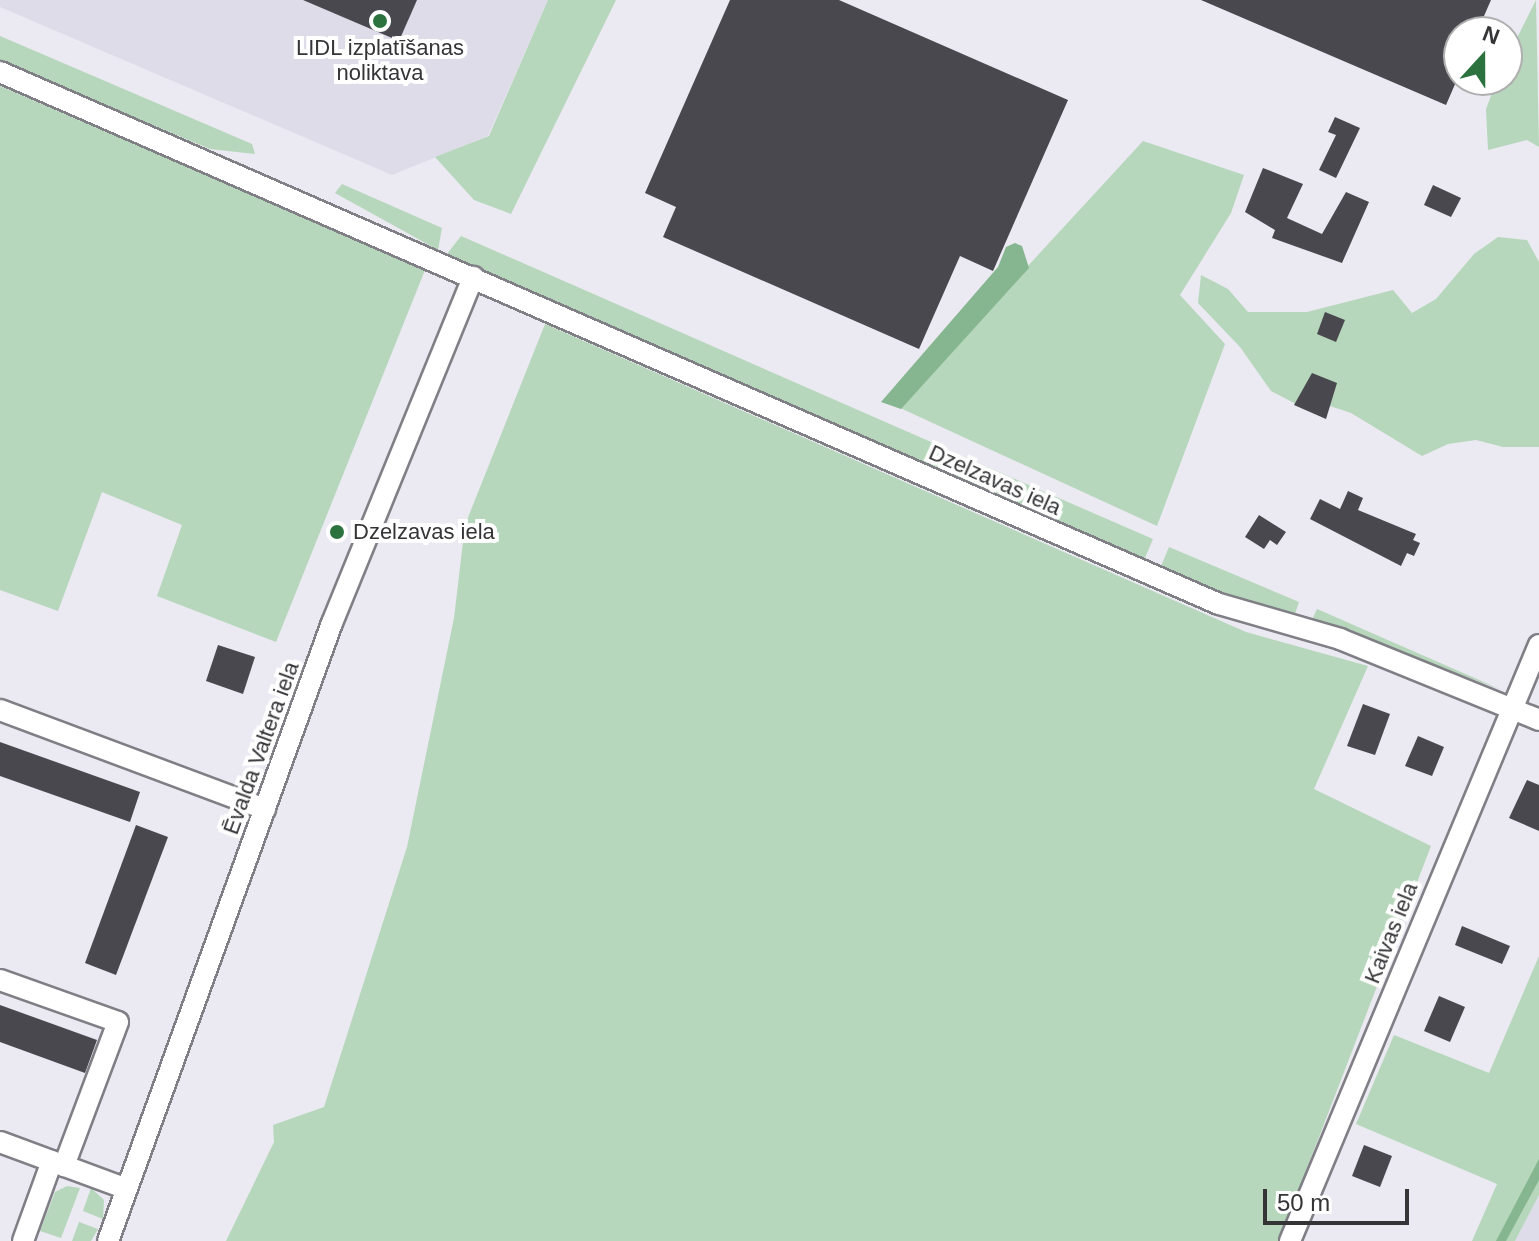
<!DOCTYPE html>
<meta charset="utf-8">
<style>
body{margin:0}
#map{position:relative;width:1539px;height:1241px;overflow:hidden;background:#ebe9f2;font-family:Arial,sans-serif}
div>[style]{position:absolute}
.built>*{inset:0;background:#dfdcea}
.green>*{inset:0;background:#b6d7bb}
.water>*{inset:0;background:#86b68f}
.building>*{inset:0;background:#4a484f}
.roads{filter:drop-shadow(2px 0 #807f86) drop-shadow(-2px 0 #807f86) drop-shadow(0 2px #807f86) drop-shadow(0 -2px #807f86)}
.minor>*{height:20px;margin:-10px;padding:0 10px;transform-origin:10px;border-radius:10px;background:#fff}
.dots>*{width:22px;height:22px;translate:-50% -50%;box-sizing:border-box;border:4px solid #fff;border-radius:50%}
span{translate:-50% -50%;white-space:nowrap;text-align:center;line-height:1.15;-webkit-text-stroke:8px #fff;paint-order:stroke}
.poi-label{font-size:22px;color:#353437}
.left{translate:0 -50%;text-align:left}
.street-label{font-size:22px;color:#353437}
.north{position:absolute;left:1443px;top:16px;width:80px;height:80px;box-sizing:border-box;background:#fff;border:2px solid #aeaeaf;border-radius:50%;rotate:21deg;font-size:22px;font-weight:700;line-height:32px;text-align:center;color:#353437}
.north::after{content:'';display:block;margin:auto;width:28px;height:36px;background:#2b723f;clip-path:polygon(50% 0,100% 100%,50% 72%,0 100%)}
.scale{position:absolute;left:1263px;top:1189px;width:146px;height:36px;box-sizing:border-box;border:4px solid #353437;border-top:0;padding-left:10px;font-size:24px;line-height:28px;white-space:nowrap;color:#353437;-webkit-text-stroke:6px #fff;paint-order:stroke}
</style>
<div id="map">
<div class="built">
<i style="clip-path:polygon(0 0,548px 0,488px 136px,392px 175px,0 7px)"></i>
<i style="clip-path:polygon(1539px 1195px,1539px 1241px,1515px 1241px)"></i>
</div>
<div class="green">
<i style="clip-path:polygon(548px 0,616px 0,511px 214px,474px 200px,435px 157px,489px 136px)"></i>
<i style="clip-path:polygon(1536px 0,1539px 147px,1527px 140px,1488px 150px,1486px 109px,1497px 80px,1507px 80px,1507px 58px)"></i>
<i style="clip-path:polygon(0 36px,252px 144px,255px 154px,210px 149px,0 61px)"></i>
<i style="clip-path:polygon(0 86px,425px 270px,276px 642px,157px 596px,182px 525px,102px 492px,58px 611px,0 590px)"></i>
<i style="clip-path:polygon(1143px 141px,1244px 175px,1231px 213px,1180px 295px,1225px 344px,1157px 526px,898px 407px)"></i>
<i style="clip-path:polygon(342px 184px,442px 228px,438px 250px,335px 193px)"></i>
<i style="clip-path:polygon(461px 236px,947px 449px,939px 469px,447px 254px)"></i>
<i style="clip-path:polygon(1498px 237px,1527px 240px,1539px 262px,1539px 447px,1503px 447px,1476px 440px,1448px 444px,1422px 456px,1351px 413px,1324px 404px,1296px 404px,1271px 391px,1240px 347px,1198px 303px,1201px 275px,1228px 289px,1248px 312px,1307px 312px,1393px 290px,1412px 313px,1436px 299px,1474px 254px)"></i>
<i style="clip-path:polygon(545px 324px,1246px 632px,1368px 666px,1314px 789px,1431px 846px,1279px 1241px,226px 1241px,274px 1142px,273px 1125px,324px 1107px,407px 847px,454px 618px,465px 525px)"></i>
<i style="clip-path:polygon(962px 456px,1153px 539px,1144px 560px,953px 476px)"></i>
<i style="clip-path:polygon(1169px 547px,1299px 602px,1294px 617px,1217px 592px,1161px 566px)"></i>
<i style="clip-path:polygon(1317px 609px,1502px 690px,1312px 620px)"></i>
<i style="clip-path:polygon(1539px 956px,1539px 1195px,1515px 1241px,1472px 1241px,1497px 1184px,1356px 1124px,1394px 1035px,1489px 1073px)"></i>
<i style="clip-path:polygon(67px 1186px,80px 1188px,61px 1238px,40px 1231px,55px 1192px)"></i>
<i style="clip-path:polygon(91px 1188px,104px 1200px,103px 1219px,83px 1211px)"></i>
<i style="clip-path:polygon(79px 1222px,98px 1229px,91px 1241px,72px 1241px)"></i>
</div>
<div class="water">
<i style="clip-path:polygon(1015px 243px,1022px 246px,1029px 268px,901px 409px,881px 402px,998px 267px,1006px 247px)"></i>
<i style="clip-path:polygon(1539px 1159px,1539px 1180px,1506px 1241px,1496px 1241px)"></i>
</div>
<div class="building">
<i style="clip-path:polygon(303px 0,417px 0,399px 41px)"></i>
<i style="clip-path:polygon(730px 0,839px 0,1068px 100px,993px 271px,960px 256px,919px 349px,663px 237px,676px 207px,645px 193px)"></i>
<i style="clip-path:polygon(1201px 0,1491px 0,1477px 32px,1459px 32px,1459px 75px,1446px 105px)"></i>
<i style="clip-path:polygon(1335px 117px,1360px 128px,1336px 178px,1319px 170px,1336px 135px,1328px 132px)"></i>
<i style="clip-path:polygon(1263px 168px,1303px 184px,1287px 218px,1322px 234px,1346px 192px,1369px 202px,1342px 263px,1272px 238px,1275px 230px,1245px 212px)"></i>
<i style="clip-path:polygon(1433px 185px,1461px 198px,1451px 217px,1424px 205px)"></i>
<i style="clip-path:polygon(1325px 312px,1345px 320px,1336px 342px,1317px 334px)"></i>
<i style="clip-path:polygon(1312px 373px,1337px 383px,1326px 419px,1294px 405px)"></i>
<i style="clip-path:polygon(1348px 491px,1363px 498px,1358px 510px,1416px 534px,1413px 540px,1420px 543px,1414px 556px,1407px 553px,1401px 566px,1310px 519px,1320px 499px,1340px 509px)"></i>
<i style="clip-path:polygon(1259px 515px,1286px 532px,1277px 545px,1270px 540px,1264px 549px,1245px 537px)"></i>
<i style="clip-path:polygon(218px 645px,255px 657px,243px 694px,206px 681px)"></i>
<i style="clip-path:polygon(1363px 704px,1390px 714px,1375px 755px,1347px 746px)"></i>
<i style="clip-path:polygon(1418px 736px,1444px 747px,1432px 776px,1405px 766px)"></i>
<i style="clip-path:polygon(0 742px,140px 792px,130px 822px,0 776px)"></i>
<i style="clip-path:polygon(1527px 780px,1539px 785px,1539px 831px,1509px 818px)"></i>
<i style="clip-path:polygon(136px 825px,168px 837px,116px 975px,85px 963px)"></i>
<i style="clip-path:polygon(1462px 926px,1510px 946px,1502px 964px,1455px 945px)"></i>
<i style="clip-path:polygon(1439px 996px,1465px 1007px,1450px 1042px,1424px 1031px)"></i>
<i style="clip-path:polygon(0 1005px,97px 1040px,85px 1073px,0 1042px)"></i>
<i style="clip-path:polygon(1364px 1145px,1392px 1156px,1380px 1187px,1352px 1176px)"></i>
</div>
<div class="roads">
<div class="minor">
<i style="left:0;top:72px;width:1330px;rotate:23.58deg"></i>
<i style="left:1219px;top:604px;width:126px;rotate:16.1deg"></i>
<i style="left:1340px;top:639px;width:215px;rotate:22.1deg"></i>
<i style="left:0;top:710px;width:283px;rotate:20.5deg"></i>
<i style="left:0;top:980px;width:125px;rotate:19.6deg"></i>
<i style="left:118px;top:1022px;width:154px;rotate:110.6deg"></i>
<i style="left:0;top:1142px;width:135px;rotate:20.3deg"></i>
<i style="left:23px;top:1241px;width:85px;rotate:-70.1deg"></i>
<i style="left:108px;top:1241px;width:657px;rotate:-70.08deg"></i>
<i style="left:332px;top:623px;width:374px;rotate:-67.8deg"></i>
<i style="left:1290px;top:1241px;width:646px;rotate:-67.33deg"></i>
</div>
</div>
<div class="dots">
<i style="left:380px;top:21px;background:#2b723f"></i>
<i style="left:337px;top:532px;background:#2b723f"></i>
</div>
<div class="poi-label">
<span style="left:380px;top:60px">LIDL izplatīšanas<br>noliktava</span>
<span class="left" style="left:353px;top:532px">Dzelzavas iela</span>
</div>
<div class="street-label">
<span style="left:995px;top:480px;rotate:24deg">Dzelzavas iela</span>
<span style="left:261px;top:748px;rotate:-70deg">Ēvalda Valtera iela</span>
<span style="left:1391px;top:933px;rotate:-68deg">Kaivas iela</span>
</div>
<div class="north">N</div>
<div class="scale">50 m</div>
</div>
